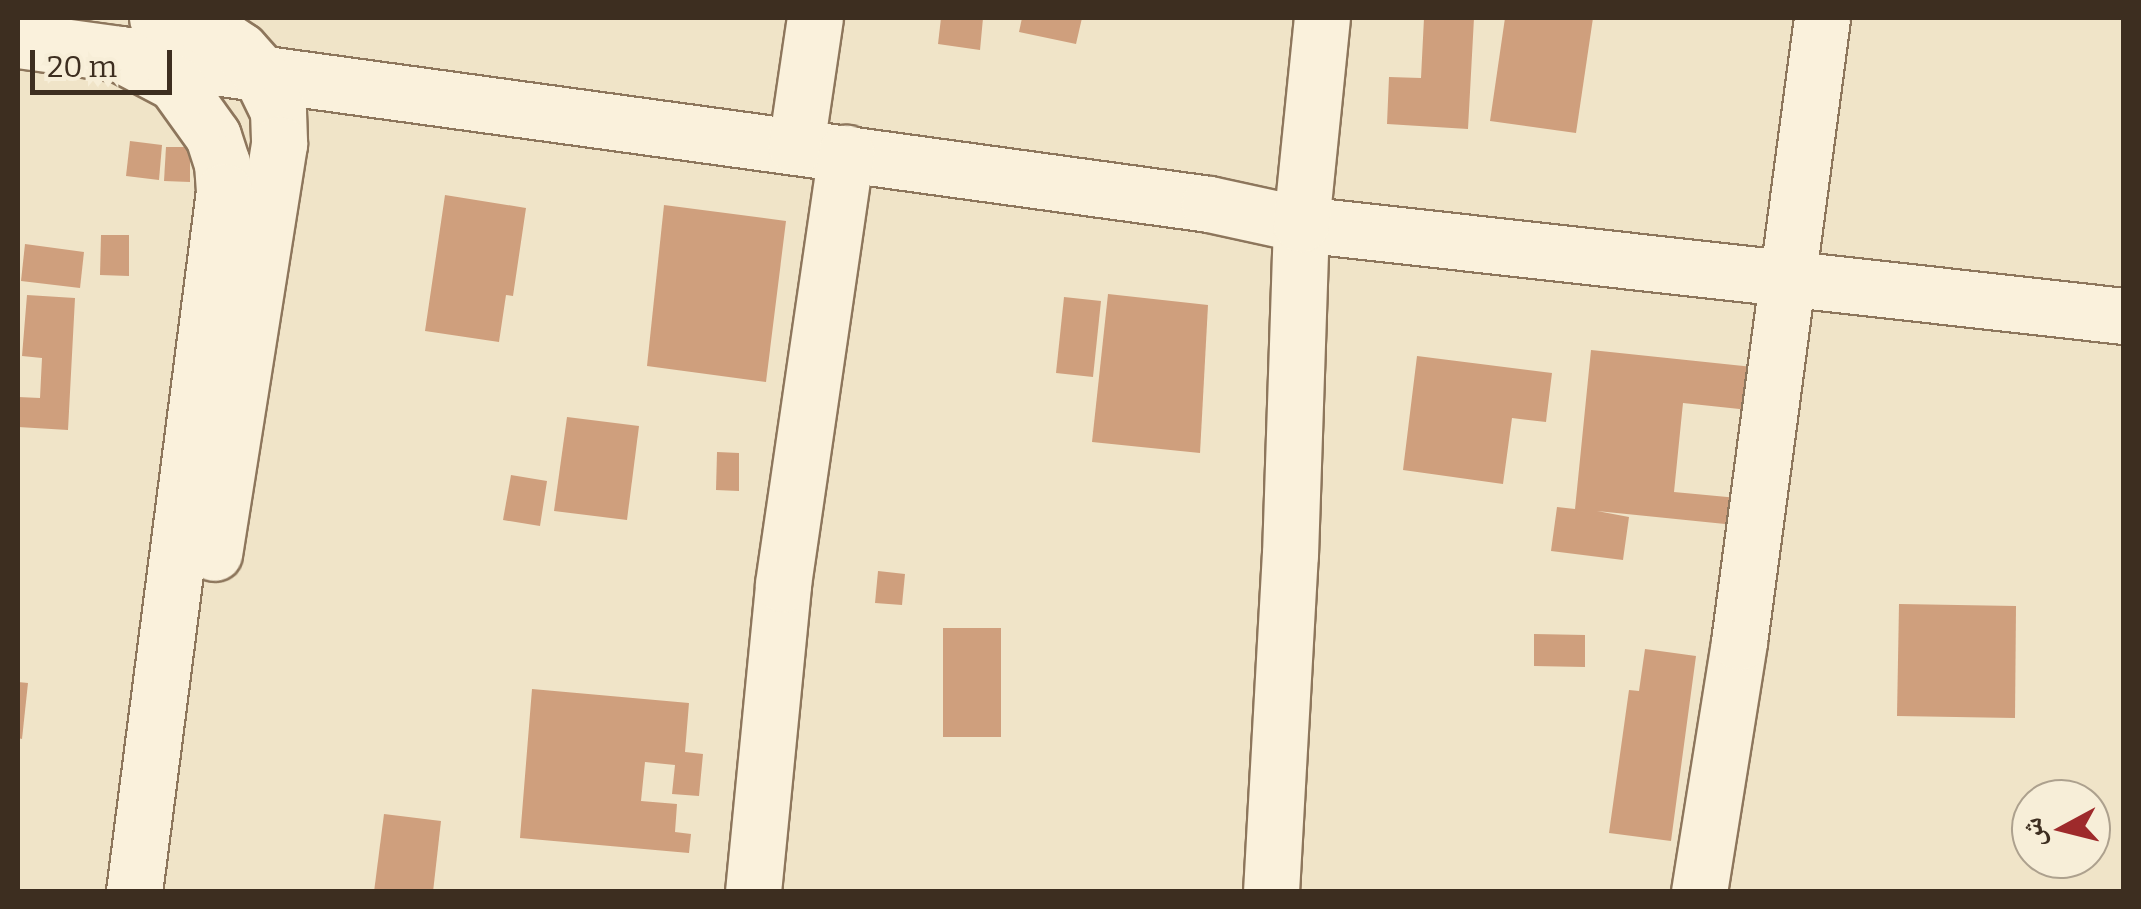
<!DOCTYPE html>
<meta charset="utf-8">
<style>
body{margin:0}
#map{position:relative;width:2141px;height:909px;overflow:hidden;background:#f0e4c8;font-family:Bitter,"Noto Naskh Arabic",serif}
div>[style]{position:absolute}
.building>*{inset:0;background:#cf9f7d}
.roads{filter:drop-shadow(2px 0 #8d765c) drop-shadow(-2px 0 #8d765c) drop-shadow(0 2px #8d765c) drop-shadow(0 -2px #8d765c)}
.street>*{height:55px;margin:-27.5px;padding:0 27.5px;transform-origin:27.5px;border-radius:27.5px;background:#faf1dc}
.secondary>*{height:55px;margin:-27.5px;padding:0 27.5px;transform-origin:27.5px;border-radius:27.5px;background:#faf1dc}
span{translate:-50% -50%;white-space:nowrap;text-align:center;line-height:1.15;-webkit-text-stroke:10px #f7eed8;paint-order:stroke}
.frame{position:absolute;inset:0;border:20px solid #3d2e20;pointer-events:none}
.north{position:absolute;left:2011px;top:779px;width:100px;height:100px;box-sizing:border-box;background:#f7eed8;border:2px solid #ada18e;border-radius:50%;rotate:263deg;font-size:28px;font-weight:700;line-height:40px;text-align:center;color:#3d2e20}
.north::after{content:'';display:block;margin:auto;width:35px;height:45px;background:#9e2a2b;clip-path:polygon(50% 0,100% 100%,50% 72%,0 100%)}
.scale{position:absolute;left:30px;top:50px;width:142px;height:45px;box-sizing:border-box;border:5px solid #3d2e20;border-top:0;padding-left:12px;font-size:30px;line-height:35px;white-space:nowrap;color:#3d2e20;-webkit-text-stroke:8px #f7eed8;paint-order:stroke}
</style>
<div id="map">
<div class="building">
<i style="clip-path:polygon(941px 18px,983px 18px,980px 50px,938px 44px)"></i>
<i style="clip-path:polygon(1022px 18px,1082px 18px,1076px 44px,1019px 32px)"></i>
<i style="clip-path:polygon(1424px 18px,1474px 18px,1468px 129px,1387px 124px,1389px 77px,1421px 78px)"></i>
<i style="clip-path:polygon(1505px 18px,1593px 18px,1576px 133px,1490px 121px)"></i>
<i style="clip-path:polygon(130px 141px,162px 145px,159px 180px,126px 176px)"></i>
<i style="clip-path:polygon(166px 147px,190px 147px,190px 182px,164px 181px)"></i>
<i style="clip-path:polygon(445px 195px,526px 208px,513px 296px,506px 295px,499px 342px,425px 331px)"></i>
<i style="clip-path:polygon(664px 205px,786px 221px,766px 382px,647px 366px)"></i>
<i style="clip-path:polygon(101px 235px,129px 235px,129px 276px,100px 275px)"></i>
<i style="clip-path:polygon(25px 244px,84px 252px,80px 288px,21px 281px)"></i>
<i style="clip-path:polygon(1108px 294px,1208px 305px,1200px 453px,1092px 442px)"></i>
<i style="clip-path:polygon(27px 295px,75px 298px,68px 430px,18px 427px,18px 397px,40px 398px,42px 358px,22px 356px)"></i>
<i style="clip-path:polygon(1064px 297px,1101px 301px,1093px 377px,1056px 373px)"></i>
<i style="clip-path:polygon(1591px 350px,1753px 367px,1749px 410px,1683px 403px,1674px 492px,1738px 498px,1735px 525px,1597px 511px,1629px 517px,1623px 560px,1551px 551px,1557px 507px,1575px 509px)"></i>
<i style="clip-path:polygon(1417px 356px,1552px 373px,1546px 422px,1512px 418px,1503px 484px,1403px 470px)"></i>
<i style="clip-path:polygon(567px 417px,639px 426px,627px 520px,554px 511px)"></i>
<i style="clip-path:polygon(717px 452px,739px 453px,739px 491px,716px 490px)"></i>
<i style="clip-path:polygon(511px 475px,547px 481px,540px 526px,503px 520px)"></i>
<i style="clip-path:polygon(878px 571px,905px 574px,902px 605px,875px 603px)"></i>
<i style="clip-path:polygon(1899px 604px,2016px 606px,2015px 718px,1897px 716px)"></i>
<i style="clip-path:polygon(943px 628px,1001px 628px,1001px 737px,943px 737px)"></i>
<i style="clip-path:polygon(1534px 634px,1585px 635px,1585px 667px,1534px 666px)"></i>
<i style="clip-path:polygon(1645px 649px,1696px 656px,1671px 841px,1609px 833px,1629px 690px,1639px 691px)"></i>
<i style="clip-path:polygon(18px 682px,28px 683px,22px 739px,18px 738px)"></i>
<i style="clip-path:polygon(532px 689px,689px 703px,685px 752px,703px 754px,699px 796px,672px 794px,675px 765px,645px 762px,641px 801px,677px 804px,675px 832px,691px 834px,689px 853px,520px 838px)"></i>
<i style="clip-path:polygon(384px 814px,441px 821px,433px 892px,374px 892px)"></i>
</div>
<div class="roads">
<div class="street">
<i style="left:120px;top:54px;width:1099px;rotate:7.84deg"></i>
<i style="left:1209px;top:204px;width:94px;rotate:12.3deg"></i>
<i style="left:1301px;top:224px;width:828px;rotate:6.38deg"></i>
<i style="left:796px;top:146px;width:129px;rotate:-81.6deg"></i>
<i style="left:753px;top:892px;width:309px;rotate:-84.4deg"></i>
<i style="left:783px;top:584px;width:436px;rotate:-81.7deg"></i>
<i style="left:1271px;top:892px;width:338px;rotate:-86.8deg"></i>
<i style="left:1290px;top:555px;width:331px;rotate:-88.1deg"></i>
<i style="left:1301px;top:224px;width:207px;rotate:-84.2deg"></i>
<i style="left:1699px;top:892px;width:253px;rotate:-80.9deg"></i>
<i style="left:1739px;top:642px;width:629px;rotate:-82.42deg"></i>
</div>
<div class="secondary">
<i style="left:157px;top:18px;width:44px;rotate:7.8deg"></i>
<i style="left:201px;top:24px;width:47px;rotate:33.7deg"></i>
<i style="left:240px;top:50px;width:27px;rotate:48deg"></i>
<i style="left:258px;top:70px;width:46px;rotate:64deg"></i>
<i style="left:278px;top:111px;width:33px;rotate:88deg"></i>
<i style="left:279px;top:144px;width:414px;rotate:99deg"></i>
<i style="left:18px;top:40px;width:103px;rotate:7.8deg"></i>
<i style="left:120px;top:54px;width:62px;rotate:27.8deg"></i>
<i style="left:175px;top:83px;width:65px;rotate:54.4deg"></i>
<i style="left:213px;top:136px;width:28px;rotate:72deg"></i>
<i style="left:222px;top:163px;width:28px;rotate:86deg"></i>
<i style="left:224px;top:191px;width:707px;rotate:97.32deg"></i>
</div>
</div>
<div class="frame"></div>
<div class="north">ش</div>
<div class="scale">20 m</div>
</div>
